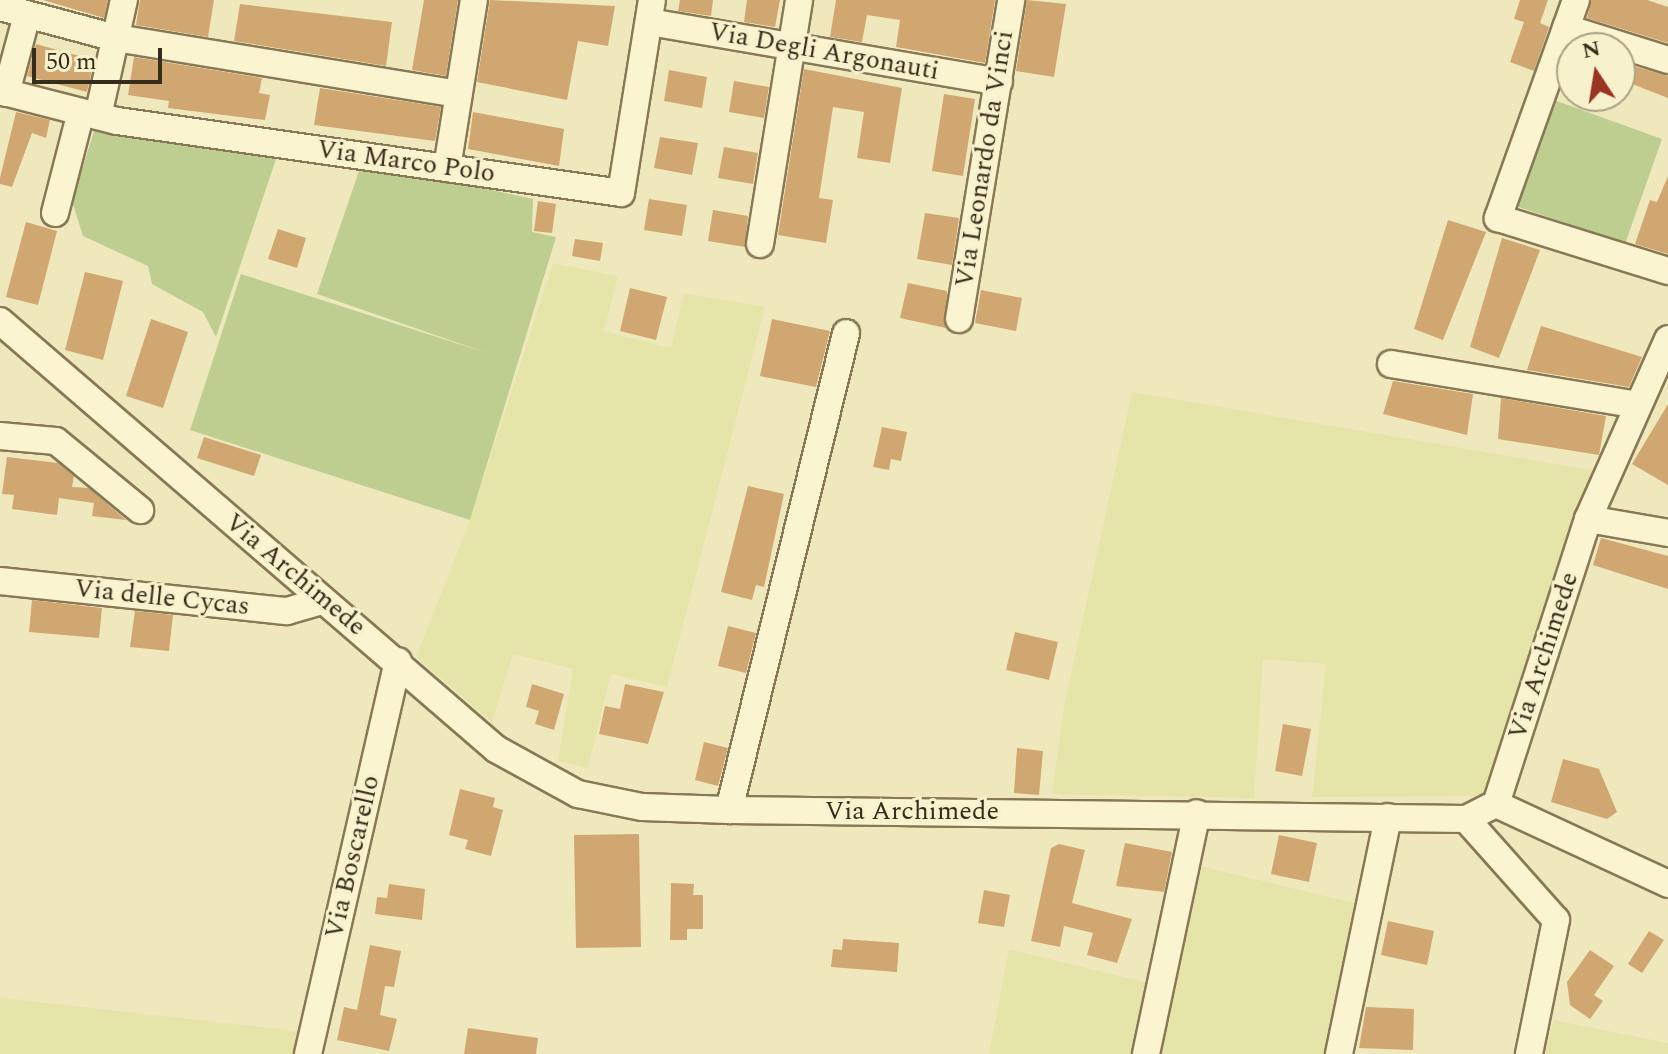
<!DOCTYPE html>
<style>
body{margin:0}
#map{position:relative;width:1668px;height:1054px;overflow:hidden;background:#f0e8bd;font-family:Spectral,serif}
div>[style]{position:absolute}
.farmland>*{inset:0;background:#e5e5aa}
.green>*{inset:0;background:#bdce90}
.building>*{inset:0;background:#d0a770}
.roads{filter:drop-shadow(2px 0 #887855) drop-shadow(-2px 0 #887855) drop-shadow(0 2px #887855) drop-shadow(0 -2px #887855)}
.minor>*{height:26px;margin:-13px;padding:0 13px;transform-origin:13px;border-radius:13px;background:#faf4d0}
span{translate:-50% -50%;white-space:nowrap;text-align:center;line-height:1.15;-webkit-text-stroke:6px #f7f1cc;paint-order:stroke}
.street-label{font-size:26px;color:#362c1b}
.north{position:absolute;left:1556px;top:32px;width:80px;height:80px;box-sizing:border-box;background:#f7f1cc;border:2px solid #aaa285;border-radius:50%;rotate:348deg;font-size:22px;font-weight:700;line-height:32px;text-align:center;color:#362c1b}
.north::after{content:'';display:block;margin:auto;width:28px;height:36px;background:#9a3423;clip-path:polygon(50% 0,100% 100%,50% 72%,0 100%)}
.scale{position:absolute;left:32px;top:48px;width:130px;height:36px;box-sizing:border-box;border:4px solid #362c1b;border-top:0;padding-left:10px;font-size:24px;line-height:28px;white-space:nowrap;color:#362c1b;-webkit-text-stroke:6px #f7f1cc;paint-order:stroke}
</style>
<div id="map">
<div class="farmland">
<i style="clip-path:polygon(553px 263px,618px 276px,604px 331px,671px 348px,684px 293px,765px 307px,667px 687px,611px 674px,588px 768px,558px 761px,573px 669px,513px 654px,492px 722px,416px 657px,470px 520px)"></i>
<i style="clip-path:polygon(1132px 392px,1592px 470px,1490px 796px,1312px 797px,1326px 664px,1263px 659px,1254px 798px,1052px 794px,1064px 706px)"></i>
<i style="clip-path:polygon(1196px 865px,1359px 904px,1327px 1054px,1153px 1054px)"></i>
<i style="clip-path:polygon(1009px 949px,1153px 984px,1136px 1054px,989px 1054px)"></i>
<i style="clip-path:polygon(0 997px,46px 1003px,306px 1032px,301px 1054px,0 1054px)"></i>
<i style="clip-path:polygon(1554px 1020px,1668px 1043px,1668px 1054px,1544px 1054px)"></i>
</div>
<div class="green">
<i style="clip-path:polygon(1554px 100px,1662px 139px,1625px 244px,1516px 206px)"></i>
<i style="clip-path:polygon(96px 125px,278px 153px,216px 337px,203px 312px,152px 284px,148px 266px,83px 236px,72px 201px)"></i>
<i style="clip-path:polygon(362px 162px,533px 199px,532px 232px,556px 237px,470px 520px,190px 430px,241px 274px,487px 353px,317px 294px)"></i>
</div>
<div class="building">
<i style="clip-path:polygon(43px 0,108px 0,104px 18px)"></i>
<i style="clip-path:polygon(140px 0,214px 0,208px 37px,136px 25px)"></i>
<i style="clip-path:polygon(424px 0,458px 0,446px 76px,412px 70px)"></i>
<i style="clip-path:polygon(490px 0,615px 6px,608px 46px,578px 41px,567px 100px,477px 82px)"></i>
<i style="clip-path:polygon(680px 0,713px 0,711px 16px,678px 11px)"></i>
<i style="clip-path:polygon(747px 0,780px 0,775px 27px,744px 22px)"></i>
<i style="clip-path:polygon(836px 0,995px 0,985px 63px,896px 47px,900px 20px,867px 15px,862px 42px,830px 37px)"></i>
<i style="clip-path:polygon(1027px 0,1066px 4px,1054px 77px,1016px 71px)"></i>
<i style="clip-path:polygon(1520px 0,1548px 0,1540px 23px,1549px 27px,1534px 71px,1510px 62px,1524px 22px,1514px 19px)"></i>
<i style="clip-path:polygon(1592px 0,1647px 0,1668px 7px,1668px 43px,1587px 18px)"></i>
<i style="clip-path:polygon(240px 4px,392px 22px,386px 66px,234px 41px)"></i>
<i style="clip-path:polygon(36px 44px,94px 60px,87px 92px,27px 76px)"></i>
<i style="clip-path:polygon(134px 57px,262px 78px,259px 93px,270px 95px,265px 120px,168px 108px,169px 101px,128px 95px)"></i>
<i style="clip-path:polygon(1633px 66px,1668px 76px,1668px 98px,1627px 82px)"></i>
<i style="clip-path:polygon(804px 69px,902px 88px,890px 163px,857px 158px,864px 112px,833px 107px,819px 198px,833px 200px,826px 243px,778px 235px)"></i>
<i style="clip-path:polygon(669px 70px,707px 77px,702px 108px,664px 101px)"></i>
<i style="clip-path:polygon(734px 81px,769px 87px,764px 118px,729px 112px)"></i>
<i style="clip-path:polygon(320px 88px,441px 107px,435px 141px,314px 125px)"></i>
<i style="clip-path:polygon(944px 94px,975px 99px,963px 176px,932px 171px)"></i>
<i style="clip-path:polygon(16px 112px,50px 120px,46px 138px,32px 133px,12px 187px,0 184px,0 178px)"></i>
<i style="clip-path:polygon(473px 112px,564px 129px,559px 166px,468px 149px)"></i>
<i style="clip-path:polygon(660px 137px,698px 143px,692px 175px,654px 168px)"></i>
<i style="clip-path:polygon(724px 147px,758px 153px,753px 184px,718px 178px)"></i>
<i style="clip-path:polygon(1668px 176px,1668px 254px,1635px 244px,1650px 200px,1657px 202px)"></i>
<i style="clip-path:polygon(649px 199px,687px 205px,682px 236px,644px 230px)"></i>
<i style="clip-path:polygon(538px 201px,556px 204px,552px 233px,534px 231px)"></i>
<i style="clip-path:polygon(713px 210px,748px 216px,745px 247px,708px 241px)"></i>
<i style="clip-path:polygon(925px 213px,959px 218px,952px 265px,917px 259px)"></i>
<i style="clip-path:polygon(1448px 220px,1486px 232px,1443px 340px,1414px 329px)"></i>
<i style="clip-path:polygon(26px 222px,57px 231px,38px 305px,6px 297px)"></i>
<i style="clip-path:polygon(278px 229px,306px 238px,297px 268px,268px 259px)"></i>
<i style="clip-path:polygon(1502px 238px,1540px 250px,1499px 358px,1470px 347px)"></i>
<i style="clip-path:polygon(575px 239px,603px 243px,600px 261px,572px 256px)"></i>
<i style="clip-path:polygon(85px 272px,123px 281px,103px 360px,65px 350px)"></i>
<i style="clip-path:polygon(908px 283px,947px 291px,946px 328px,900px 318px)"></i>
<i style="clip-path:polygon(630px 288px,667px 297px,656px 340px,620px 331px)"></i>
<i style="clip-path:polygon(981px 290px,1022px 298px,1016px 331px,975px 323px)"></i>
<i style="clip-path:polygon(151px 319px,188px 332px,163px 408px,126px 396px)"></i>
<i style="clip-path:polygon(772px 319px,830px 331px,816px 387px,760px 376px)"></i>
<i style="clip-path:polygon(1541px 326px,1642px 357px,1629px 387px,1527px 370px)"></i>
<i style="clip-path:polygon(1393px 381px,1473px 394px,1467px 435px,1383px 414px)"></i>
<i style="clip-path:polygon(1501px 398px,1606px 416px,1599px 455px,1498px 439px)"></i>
<i style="clip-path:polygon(1668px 404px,1668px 485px,1632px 464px)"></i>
<i style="clip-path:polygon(882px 427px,907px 432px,901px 461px,891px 459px,889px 470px,873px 467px)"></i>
<i style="clip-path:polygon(204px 437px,261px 455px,254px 476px,197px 458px)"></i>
<i style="clip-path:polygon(7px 457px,58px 463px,74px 476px,72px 487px,89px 488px,126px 520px,92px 516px,94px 503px,59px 498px,57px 515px,12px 509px,14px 495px,2px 494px)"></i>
<i style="clip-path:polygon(748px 486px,784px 494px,764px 587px,756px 585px,752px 600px,721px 592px)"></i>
<i style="clip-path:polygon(1601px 538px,1668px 556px,1668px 589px,1593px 565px)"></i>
<i style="clip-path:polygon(32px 600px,102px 608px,99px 638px,29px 632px)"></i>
<i style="clip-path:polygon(135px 611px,173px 615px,169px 651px,130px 647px)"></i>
<i style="clip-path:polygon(728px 626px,756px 633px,746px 673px,718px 666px)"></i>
<i style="clip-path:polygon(1015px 632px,1058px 642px,1049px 680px,1006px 670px)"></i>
<i style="clip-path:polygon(532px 684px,564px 694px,554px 730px,535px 724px,539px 711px,526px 707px)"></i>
<i style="clip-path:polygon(625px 684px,664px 692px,648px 744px,599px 734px,605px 706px,620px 709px)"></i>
<i style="clip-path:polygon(1283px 724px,1311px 729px,1302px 776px,1275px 771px)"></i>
<i style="clip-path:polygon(704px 742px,728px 748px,718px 786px,695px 780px)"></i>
<i style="clip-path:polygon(1017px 748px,1043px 751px,1039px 795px,1014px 793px)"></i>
<i style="clip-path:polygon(1563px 759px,1599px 769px,1617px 812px,1607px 819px,1551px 802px)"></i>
<i style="clip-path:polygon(460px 789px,495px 798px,493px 807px,503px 810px,491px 856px,465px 849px,468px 840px,449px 835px)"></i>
<i style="clip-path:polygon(639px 834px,641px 947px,576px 948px,574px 835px)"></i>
<i style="clip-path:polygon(1279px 835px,1317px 843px,1309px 882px,1271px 874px)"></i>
<i style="clip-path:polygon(1125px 843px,1172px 852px,1164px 892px,1116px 886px)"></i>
<i style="clip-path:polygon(1059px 844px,1085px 850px,1072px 903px,1132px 919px,1117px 963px,1087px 955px,1093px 933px,1064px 926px,1060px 947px,1031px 941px,1051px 848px)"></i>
<i style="clip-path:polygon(671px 883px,694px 884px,693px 895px,703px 895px,703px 929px,687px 929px,687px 940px,670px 940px)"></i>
<i style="clip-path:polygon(389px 884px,425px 889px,422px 920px,375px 914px,377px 897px,387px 898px)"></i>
<i style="clip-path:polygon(984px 890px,1010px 895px,1004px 927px,978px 923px)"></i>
<i style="clip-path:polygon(1388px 921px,1434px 931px,1427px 965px,1381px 955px)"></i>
<i style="clip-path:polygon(1649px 931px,1664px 940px,1642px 973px,1628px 964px)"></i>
<i style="clip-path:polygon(843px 939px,899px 943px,897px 972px,831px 967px,833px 949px,842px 950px)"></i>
<i style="clip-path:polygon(370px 945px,401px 951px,394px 987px,385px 986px,380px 1015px,397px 1019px,389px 1051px,337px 1040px,344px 1007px,357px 1010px)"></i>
<i style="clip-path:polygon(1590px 950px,1614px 966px,1594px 995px,1603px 1001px,1590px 1019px,1570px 1005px,1567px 982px)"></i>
<i style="clip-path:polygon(1366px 1007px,1414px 1009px,1413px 1050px,1359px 1048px)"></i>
<i style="clip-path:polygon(468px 1028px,538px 1038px,536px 1054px,464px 1054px)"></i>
</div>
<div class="roads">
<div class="minor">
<i style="left:1576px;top:0;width:232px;rotate:109.7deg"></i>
<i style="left:1498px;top:218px;width:178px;rotate:17.3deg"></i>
<i style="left:0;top:7px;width:120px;rotate:15deg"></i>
<i style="left:116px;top:38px;width:347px;rotate:9.3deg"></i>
<i style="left:649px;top:22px;width:355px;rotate:9.7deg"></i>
<i style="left:1566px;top:28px;width:107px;rotate:17.4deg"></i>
<i style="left:0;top:91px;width:121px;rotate:14.4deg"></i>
<i style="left:117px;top:121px;width:509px;rotate:8.13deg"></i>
<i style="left:621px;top:193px;width:195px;rotate:-80.9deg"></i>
<i style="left:6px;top:93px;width:81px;rotate:-74.9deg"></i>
<i style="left:98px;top:116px;width:119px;rotate:-77.4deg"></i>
<i style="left:447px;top:168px;width:170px;rotate:-80.9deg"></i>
<i style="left:55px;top:213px;width:104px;rotate:-75.6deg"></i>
<i style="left:760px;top:244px;width:247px;rotate:-80.9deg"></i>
<i style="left:959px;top:319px;width:323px;rotate:-80.7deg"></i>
<i style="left:0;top:321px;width:655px;rotate:40.79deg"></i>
<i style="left:496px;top:749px;width:94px;rotate:28.8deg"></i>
<i style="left:578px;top:794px;width:65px;rotate:11.5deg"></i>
<i style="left:642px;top:807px;width:87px;rotate:2deg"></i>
<i style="left:729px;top:810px;width:737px;rotate:0.7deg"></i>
<i style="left:1466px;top:819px;width:34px;rotate:-27deg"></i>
<i style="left:1496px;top:804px;width:299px;rotate:-72.1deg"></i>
<i style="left:1588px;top:519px;width:197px;rotate:-66deg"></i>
<i style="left:1391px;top:364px;width:250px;rotate:9.4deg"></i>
<i style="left:0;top:436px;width:56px;rotate:5.1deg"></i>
<i style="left:56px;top:441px;width:109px;rotate:39.4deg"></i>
<i style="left:1588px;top:519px;width:81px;rotate:9.9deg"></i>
<i style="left:0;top:581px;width:289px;rotate:6deg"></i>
<i style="left:287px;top:611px;width:37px;rotate:-16deg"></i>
<i style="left:1496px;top:804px;width:190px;rotate:24.9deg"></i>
<i style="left:729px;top:810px;width:491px;rotate:-76.2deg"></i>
<i style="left:1466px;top:819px;width:135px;rotate:48.3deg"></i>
<i style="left:1556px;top:920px;width:137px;rotate:101.4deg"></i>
<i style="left:308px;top:1054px;width:403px;rotate:-77.1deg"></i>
<i style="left:1146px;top:1054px;width:246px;rotate:-78.1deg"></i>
<i style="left:1339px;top:1054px;width:242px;rotate:-78.3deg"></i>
</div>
</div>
<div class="street-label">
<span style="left:824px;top:52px;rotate:10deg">Via Degli Argonauti</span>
<span style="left:985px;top:159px;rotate:-81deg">Via Leonardo da Vinci</span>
<span style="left:406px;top:162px;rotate:8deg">Via Marco Polo</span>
<span style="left:295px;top:575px;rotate:40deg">Via Archimede</span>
<span style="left:162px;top:598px;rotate:6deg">Via delle Cycas</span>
<span style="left:1544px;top:656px;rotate:-72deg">Via Archimede</span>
<span style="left:912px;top:812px">Via Archimede</span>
<span style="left:353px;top:857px;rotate:-77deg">Via Boscarello</span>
</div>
<div class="north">N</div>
<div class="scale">50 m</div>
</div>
